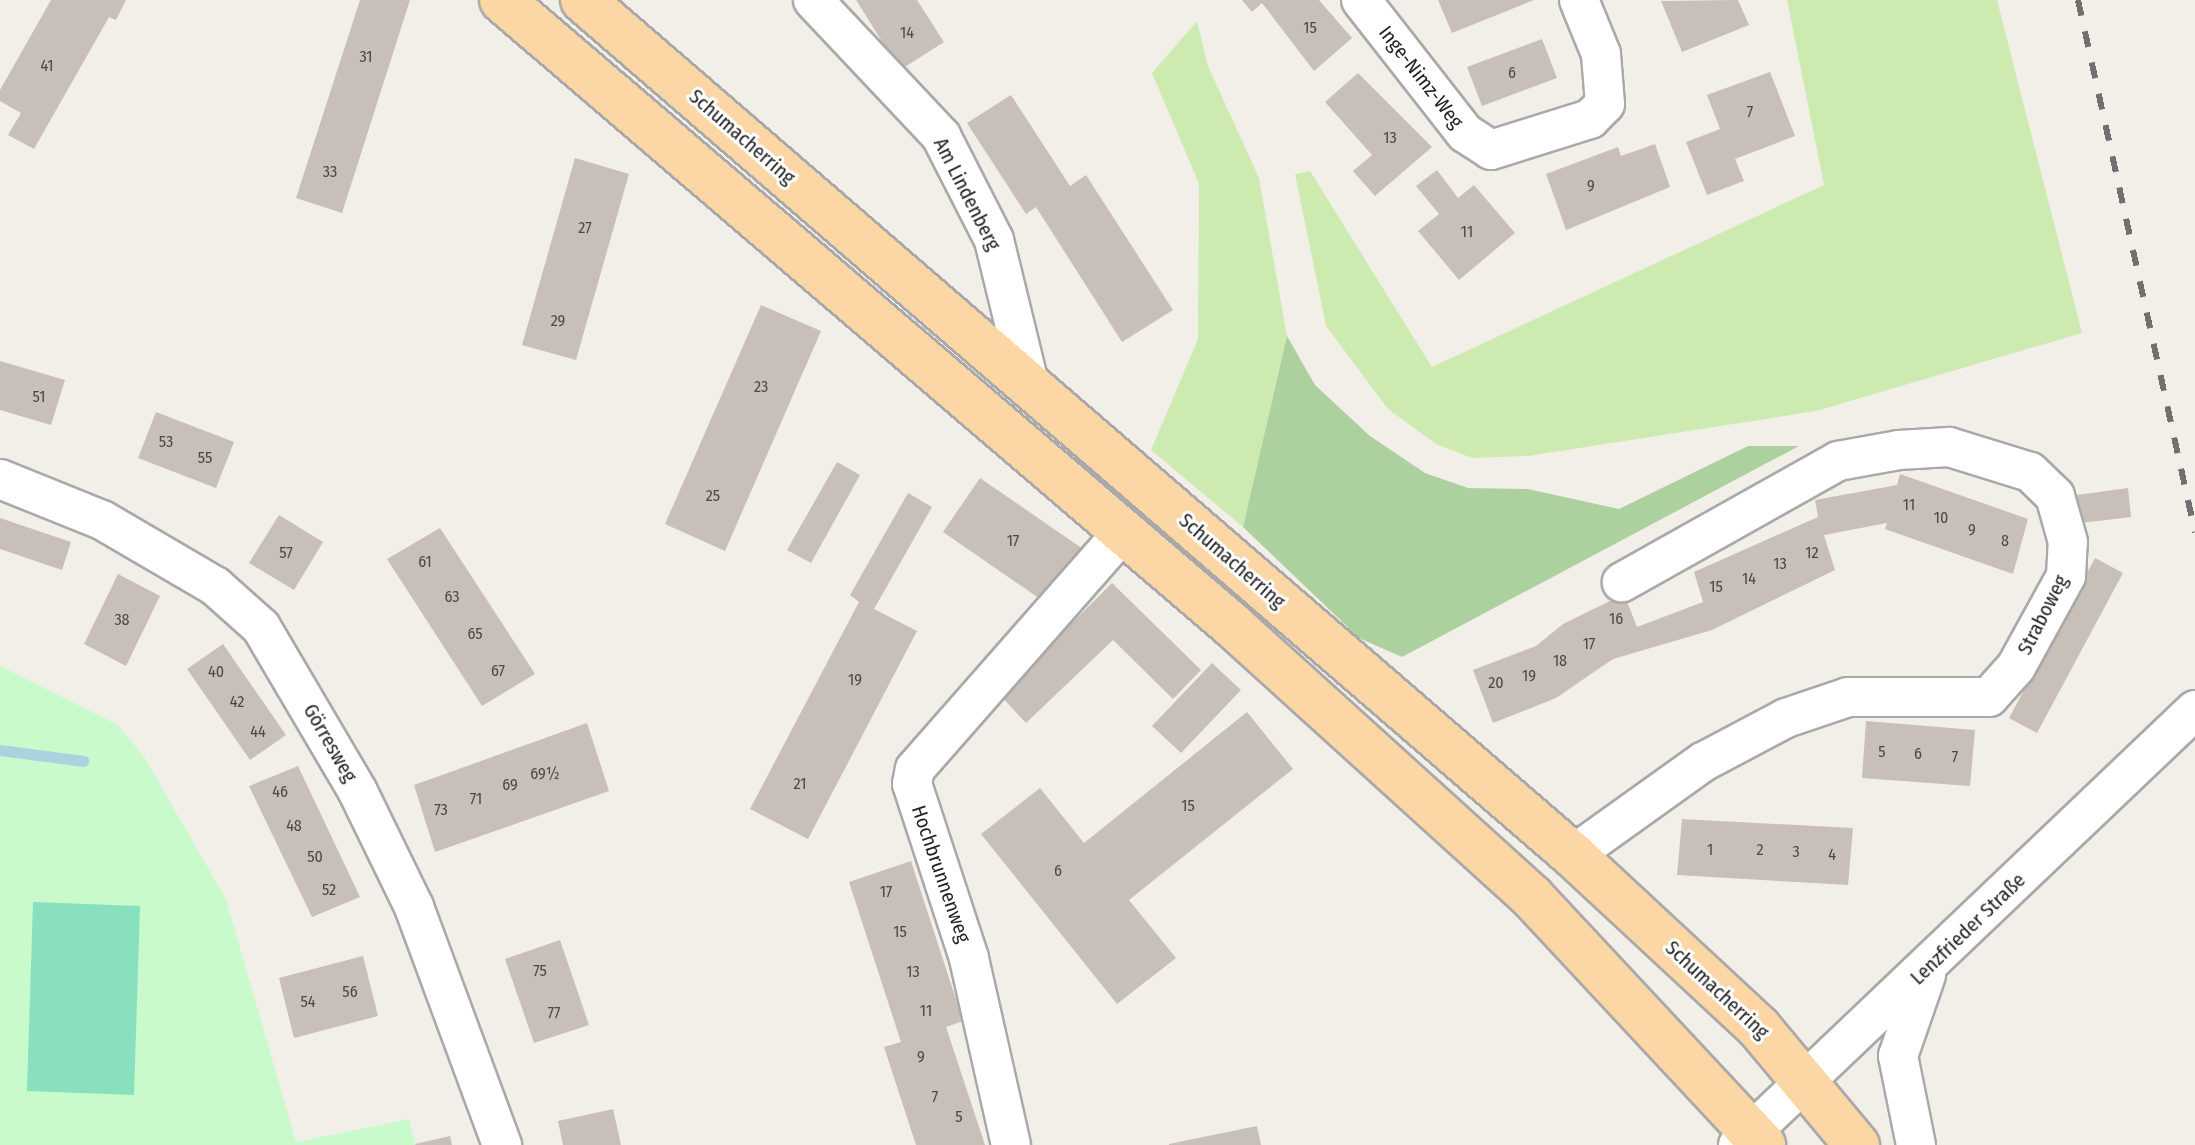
<!DOCTYPE html>
<meta charset="utf-8">
<style>
body{margin:0}
#map{position:relative;width:2195px;height:1145px;overflow:hidden;background:#f2efe9;font-family:"Fira Sans Condensed",sans-serif}
div>[style]{position:absolute}
.grass>*{inset:0;background:#cdebb0}
.forest>*{inset:0;background:#add19e}
.park>*{inset:0;background:#c8facc}
.pitch>*{inset:0;background:#88e0be}
.stream>*{height:11px;margin:-5.5px;padding:0 5.5px;transform-origin:5.5px;border-radius:5.5px;background:#aad3df}
.building>*{inset:0;background:#c7bfb8}
.roads{filter:drop-shadow(2px 0 #a9a9a9) drop-shadow(-2px 0 #a9a9a9) drop-shadow(0 2px #a9a9a9) drop-shadow(0 -2px #a9a9a9)}
.minor>*{height:38px;margin:-19px;padding:0 19px;transform-origin:19px;border-radius:19px;background:#fff}
.major>*{height:44px;margin:-22px;padding:0 22px;transform-origin:22px;border-radius:22px;background:#fcd6a4}
.rail>*{height:6px;margin-top:-3px;transform-origin:0;background:repeating-linear-gradient(90deg,#707070 0 16px,transparent 0 32px)}
span{translate:-50% -50%;white-space:nowrap;text-align:center;line-height:1.15;-webkit-text-stroke:6px #fff;paint-order:stroke}
.number-label{font-size:16px;color:#4b4948}
.number-label span{-webkit-text-stroke-width:0}
.street-label{font-size:20px;color:#222}
</style>
<div id="map">
<div class="grass">
<i style="clip-path:polygon(1787px 0,1997px 0,2082px 333px,1816px 411px,1528px 456px,1472px 458px,1436px 444px,1388px 409px,1326px 326px,1295px 174px,1310px 171px,1432px 367px,1824px 185px)"></i>
<i style="clip-path:polygon(1197px 21px,1208px 66px,1259px 178px,1287px 336px,1243px 527px,1151px 450px,1198px 339px,1199px 184px,1152px 73px)"></i>
</div>
<div class="forest">
<i style="clip-path:polygon(1287px 336px,1315px 385px,1370px 436px,1425px 473px,1468px 488px,1528px 489px,1619px 509px,1748px 446px,1799px 446px,1402px 657px,1359px 638px,1243px 527px)"></i>
</div>
<div class="park">
<i style="clip-path:polygon(0 666px,118px 725px,144px 757px,226px 899px,296px 1142px,409px 1119px,415px 1145px,0 1145px)"></i>
</div>
<div class="pitch">
<i style="clip-path:polygon(33px 902px,140px 906px,134px 1095px,27px 1091px)"></i>
</div>
<div class="stream">
<i style="left:0;top:750px;width:84px;rotate:7.5deg"></i>
</div>
<div class="building">
<i style="clip-path:polygon(51px 0,126px 0,116px 20px,109px 17px,34px 149px,8px 135px,21px 113px,0 101px,0 90px)"></i>
<i style="clip-path:polygon(360px 0,410px 0,342px 213px,296px 198px)"></i>
<i style="clip-path:polygon(856px 0,917px 0,944px 42px,900px 70px)"></i>
<i style="clip-path:polygon(1242px 0,1319px 0,1352px 38px,1314px 71px,1262px 3px,1252px 12px)"></i>
<i style="clip-path:polygon(1438px 0,1534px 0,1452px 33px)"></i>
<i style="clip-path:polygon(1738px 0,1749px 25px,1682px 52px,1661px 1px)"></i>
<i style="clip-path:polygon(1542px 39px,1557px 78px,1482px 106px,1467px 67px)"></i>
<i style="clip-path:polygon(1770px 72px,1795px 136px,1735px 159px,1744px 181px,1707px 195px,1686px 142px,1720px 129px,1707px 95px)"></i>
<i style="clip-path:polygon(1358px 73px,1432px 147px,1375px 196px,1353px 171px,1372px 155px,1325px 102px)"></i>
<i style="clip-path:polygon(1011px 95px,1070px 186px,1086px 175px,1173px 310px,1122px 342px,1036px 207px,1026px 214px,967px 123px)"></i>
<i style="clip-path:polygon(1655px 144px,1670px 187px,1566px 230px,1546px 174px,1618px 147px,1621px 156px)"></i>
<i style="clip-path:polygon(575px 158px,629px 174px,576px 360px,522px 345px)"></i>
<i style="clip-path:polygon(1437px 170px,1458px 198px,1474px 185px,1515px 233px,1459px 280px,1418px 231px,1439px 214px,1416px 186px)"></i>
<i style="clip-path:polygon(761px 305px,821px 331px,725px 551px,665px 524px)"></i>
<i style="clip-path:polygon(0 361px,65px 380px,51px 425px,0 410px)"></i>
<i style="clip-path:polygon(156px 412px,234px 442px,216px 488px,138px 458px)"></i>
<i style="clip-path:polygon(837px 462px,860px 475px,811px 563px,787px 550px)"></i>
<i style="clip-path:polygon(1900px 474px,2028px 519px,2013px 574px,1885px 529px,1887px 523px,1824px 535px,1835px 570px,1712px 630px,1613px 659px,1556px 698px,1493px 723px,1473px 670px,1536px 646px,1563px 624px,1624px 594px,1637px 627px,1703px 602px,1694px 572px,1818px 517px,1815px 500px,1897px 485px)"></i>
<i style="clip-path:polygon(980px 478px,1083px 549px,1046px 603px,943px 532px)"></i>
<i style="clip-path:polygon(2128px 488px,2131px 517px,2081px 523px,2077px 495px)"></i>
<i style="clip-path:polygon(908px 493px,932px 507px,874px 609px,917px 631px,808px 839px,750px 809px,859px 602px,850px 595px)"></i>
<i style="clip-path:polygon(279px 515px,323px 542px,294px 590px,249px 563px)"></i>
<i style="clip-path:polygon(0 518px,71px 542px,62px 570px,0 549px)"></i>
<i style="clip-path:polygon(440px 528px,535px 674px,482px 706px,387px 559px)"></i>
<i style="clip-path:polygon(2095px 558px,2123px 573px,2037px 733px,2009px 718px)"></i>
<i style="clip-path:polygon(118px 574px,160px 596px,126px 666px,84px 644px)"></i>
<i style="clip-path:polygon(1112px 583px,1201px 670px,1173px 699px,1113px 640px,1026px 723px,1000px 695px)"></i>
<i style="clip-path:polygon(223px 644px,286px 735px,250px 760px,187px 669px)"></i>
<i style="clip-path:polygon(1212px 663px,1241px 690px,1181px 753px,1152px 726px)"></i>
<i style="clip-path:polygon(1247px 712px,1293px 769px,1129px 900px,1176px 958px,1117px 1004px,981px 834px,1040px 788px,1084px 843px)"></i>
<i style="clip-path:polygon(1866px 721px,1975px 730px,1970px 786px,1862px 778px)"></i>
<i style="clip-path:polygon(587px 723px,609px 791px,435px 852px,414px 785px)"></i>
<i style="clip-path:polygon(298px 766px,360px 897px,312px 917px,249px 786px)"></i>
<i style="clip-path:polygon(1682px 819px,1853px 828px,1848px 885px,1677px 875px)"></i>
<i style="clip-path:polygon(911px 861px,963px 1021px,946px 1027px,985px 1145px,916px 1145px,884px 1047px,901px 1042px,849px 882px)"></i>
<i style="clip-path:polygon(560px 940px,589px 1025px,534px 1043px,505px 959px)"></i>
<i style="clip-path:polygon(363px 956px,378px 1016px,294px 1038px,279px 978px)"></i>
<i style="clip-path:polygon(613px 1109px,621px 1145px,563px 1145px,558px 1121px)"></i>
<i style="clip-path:polygon(1257px 1126px,1261px 1145px,1169px 1145px,1169px 1144px)"></i>
<i style="clip-path:polygon(450px 1136px,452px 1145px,416px 1145px,415px 1144px)"></i>
</div>
<div class="roads">
<div class="minor">
<i style="left:813px;top:0;width:187px;rotate:46.7deg"></i>
<i style="left:941px;top:136px;width:117px;rotate:63deg"></i>
<i style="left:994px;top:240px;width:148px;rotate:76.3deg"></i>
<i style="left:1361px;top:0;width:169px;rotate:52deg"></i>
<i style="left:1465px;top:133px;width:31px;rotate:33deg"></i>
<i style="left:1491px;top:150px;width:104px;rotate:-17.4deg"></i>
<i style="left:1590px;top:119px;width:21px;rotate:-45deg"></i>
<i style="left:1605px;top:104px;width:50px;rotate:-94.6deg"></i>
<i style="left:1601px;top:54px;width:58px;rotate:-112.2deg"></i>
<i style="left:0;top:479px;width:110px;rotate:21.9deg"></i>
<i style="left:102px;top:520px;width:131px;rotate:30.3deg"></i>
<i style="left:215px;top:586px;width:62px;rotate:41.7deg"></i>
<i style="left:261px;top:627px;width:191px;rotate:59.5deg"></i>
<i style="left:358px;top:792px;width:128px;rotate:64deg"></i>
<i style="left:414px;top:907px;width:254px;rotate:69.7deg"></i>
<i style="left:1573px;top:855px;width:160px;rotate:-35.6deg"></i>
<i style="left:1703px;top:762px;width:94px;rotate:-27.9deg"></i>
<i style="left:1786px;top:718px;width:65px;rotate:-18.7deg"></i>
<i style="left:1848px;top:697px;width:141px"></i>
<i style="left:1989px;top:697px;width:40px;rotate:-48deg"></i>
<i style="left:2016px;top:667px;width:104px;rotate:-61.2deg"></i>
<i style="left:2066px;top:576px;width:34px;rotate:-87deg"></i>
<i style="left:2068px;top:542px;width:48px;rotate:-105.8deg"></i>
<i style="left:2055px;top:496px;width:35px;rotate:-136deg"></i>
<i style="left:2030px;top:472px;width:85px;rotate:-162.8deg"></i>
<i style="left:1949px;top:447px;width:50px;rotate:176.6deg"></i>
<i style="left:1899px;top:450px;width:62px;rotate:169.8deg"></i>
<i style="left:1838px;top:461px;width:248px;rotate:150.7deg"></i>
<i style="left:1011px;top:1145px;width:192px;rotate:-102.7deg"></i>
<i style="left:969px;top:958px;width:183px;rotate:-108.1deg"></i>
<i style="left:912px;top:784px;width:15px;rotate:-79deg"></i>
<i style="left:915px;top:769px;width:314px;rotate:-48.7deg"></i>
<i style="left:1738px;top:1145px;width:631px;rotate:-43.59deg"></i>
<i style="left:1916px;top:1145px;width:91px;rotate:-101.4deg"></i>
<i style="left:1898px;top:1056px;width:86px;rotate:-70.9deg"></i>
</div>
<div class="major">
<i style="left:502px;top:0;width:961px;rotate:40.57deg"></i>
<i style="left:1232px;top:625px;width:405px;rotate:42.2deg"></i>
<i style="left:1532px;top:897px;width:339px;rotate:47deg"></i>
<i style="left:583px;top:0;width:1308px;rotate:40.82deg"></i>
<i style="left:1573px;top:855px;width:254px;rotate:42.9deg"></i>
<i style="left:1759px;top:1028px;width:153px;rotate:50.1deg"></i>
</div>
</div>
<div class="rail">
<i style="left:2078px;top:0;width:545px;rotate:77.6deg"></i>
</div>
<div class="number-label">
<span style="left:1310px;top:28px">15</span>
<span style="left:907px;top:33px">14</span>
<span style="left:366px;top:57px">31</span>
<span style="left:47px;top:66px">41</span>
<span style="left:1512px;top:73px">6</span>
<span style="left:1750px;top:112px">7</span>
<span style="left:1390px;top:138px">13</span>
<span style="left:330px;top:172px">33</span>
<span style="left:1591px;top:186px">9</span>
<span style="left:585px;top:228px">27</span>
<span style="left:1467px;top:232px">11</span>
<span style="left:558px;top:321px">29</span>
<span style="left:761px;top:387px">23</span>
<span style="left:39px;top:397px">51</span>
<span style="left:166px;top:442px">53</span>
<span style="left:205px;top:458px">55</span>
<span style="left:713px;top:496px">25</span>
<span style="left:1909px;top:505px">11</span>
<span style="left:1941px;top:518px">10</span>
<span style="left:1972px;top:530px">9</span>
<span style="left:1013px;top:541px">17</span>
<span style="left:2005px;top:541px">8</span>
<span style="left:286px;top:553px">57</span>
<span style="left:1812px;top:553px">12</span>
<span style="left:425px;top:562px">61</span>
<span style="left:1780px;top:564px">13</span>
<span style="left:1749px;top:579px">14</span>
<span style="left:1716px;top:587px">15</span>
<span style="left:452px;top:597px">63</span>
<span style="left:1616px;top:619px">16</span>
<span style="left:122px;top:620px">38</span>
<span style="left:475px;top:634px">65</span>
<span style="left:1589px;top:644px">17</span>
<span style="left:1560px;top:661px">18</span>
<span style="left:498px;top:671px">67</span>
<span style="left:216px;top:672px">40</span>
<span style="left:1529px;top:676px">19</span>
<span style="left:855px;top:680px">19</span>
<span style="left:1496px;top:683px">20</span>
<span style="left:237px;top:702px">42</span>
<span style="left:258px;top:732px">44</span>
<span style="left:1882px;top:752px">5</span>
<span style="left:1918px;top:754px">6</span>
<span style="left:1955px;top:757px">7</span>
<span style="left:545px;top:774px">69½</span>
<span style="left:800px;top:784px">21</span>
<span style="left:510px;top:785px">69</span>
<span style="left:280px;top:792px">46</span>
<span style="left:476px;top:799px">71</span>
<span style="left:1188px;top:806px">15</span>
<span style="left:441px;top:810px">73</span>
<span style="left:294px;top:826px">48</span>
<span style="left:1710px;top:850px">1</span>
<span style="left:1760px;top:850px">2</span>
<span style="left:1796px;top:852px">3</span>
<span style="left:1832px;top:855px">4</span>
<span style="left:315px;top:857px">50</span>
<span style="left:1058px;top:871px">6</span>
<span style="left:329px;top:890px">52</span>
<span style="left:886px;top:892px">17</span>
<span style="left:900px;top:932px">15</span>
<span style="left:540px;top:971px">75</span>
<span style="left:913px;top:972px">13</span>
<span style="left:350px;top:992px">56</span>
<span style="left:308px;top:1002px">54</span>
<span style="left:926px;top:1011px">11</span>
<span style="left:554px;top:1013px">77</span>
<span style="left:921px;top:1057px">9</span>
<span style="left:935px;top:1097px">7</span>
<span style="left:959px;top:1117px">5</span>
</div>
<div class="street-label">
<span style="left:1421px;top:77px;rotate:52deg">Inge-Nimz-Weg</span>
<span style="left:742px;top:137px;rotate:41deg">Schumacherring</span>
<span style="left:967px;top:194px;rotate:63deg">Am Lindenberg</span>
<span style="left:1232px;top:561px;rotate:41deg">Schumacherring</span>
<span style="left:2043px;top:615px;rotate:-63deg">Straboweg</span>
<span style="left:330px;top:743px;rotate:60deg">Görresweg</span>
<span style="left:941px;top:874px;rotate:71deg">Hochbrunnenweg</span>
<span style="left:1968px;top:929px;rotate:-44deg">Lenzfrieder Straße</span>
<span style="left:1717px;top:990px;rotate:43deg">Schumacherring</span>
</div>
</div>
